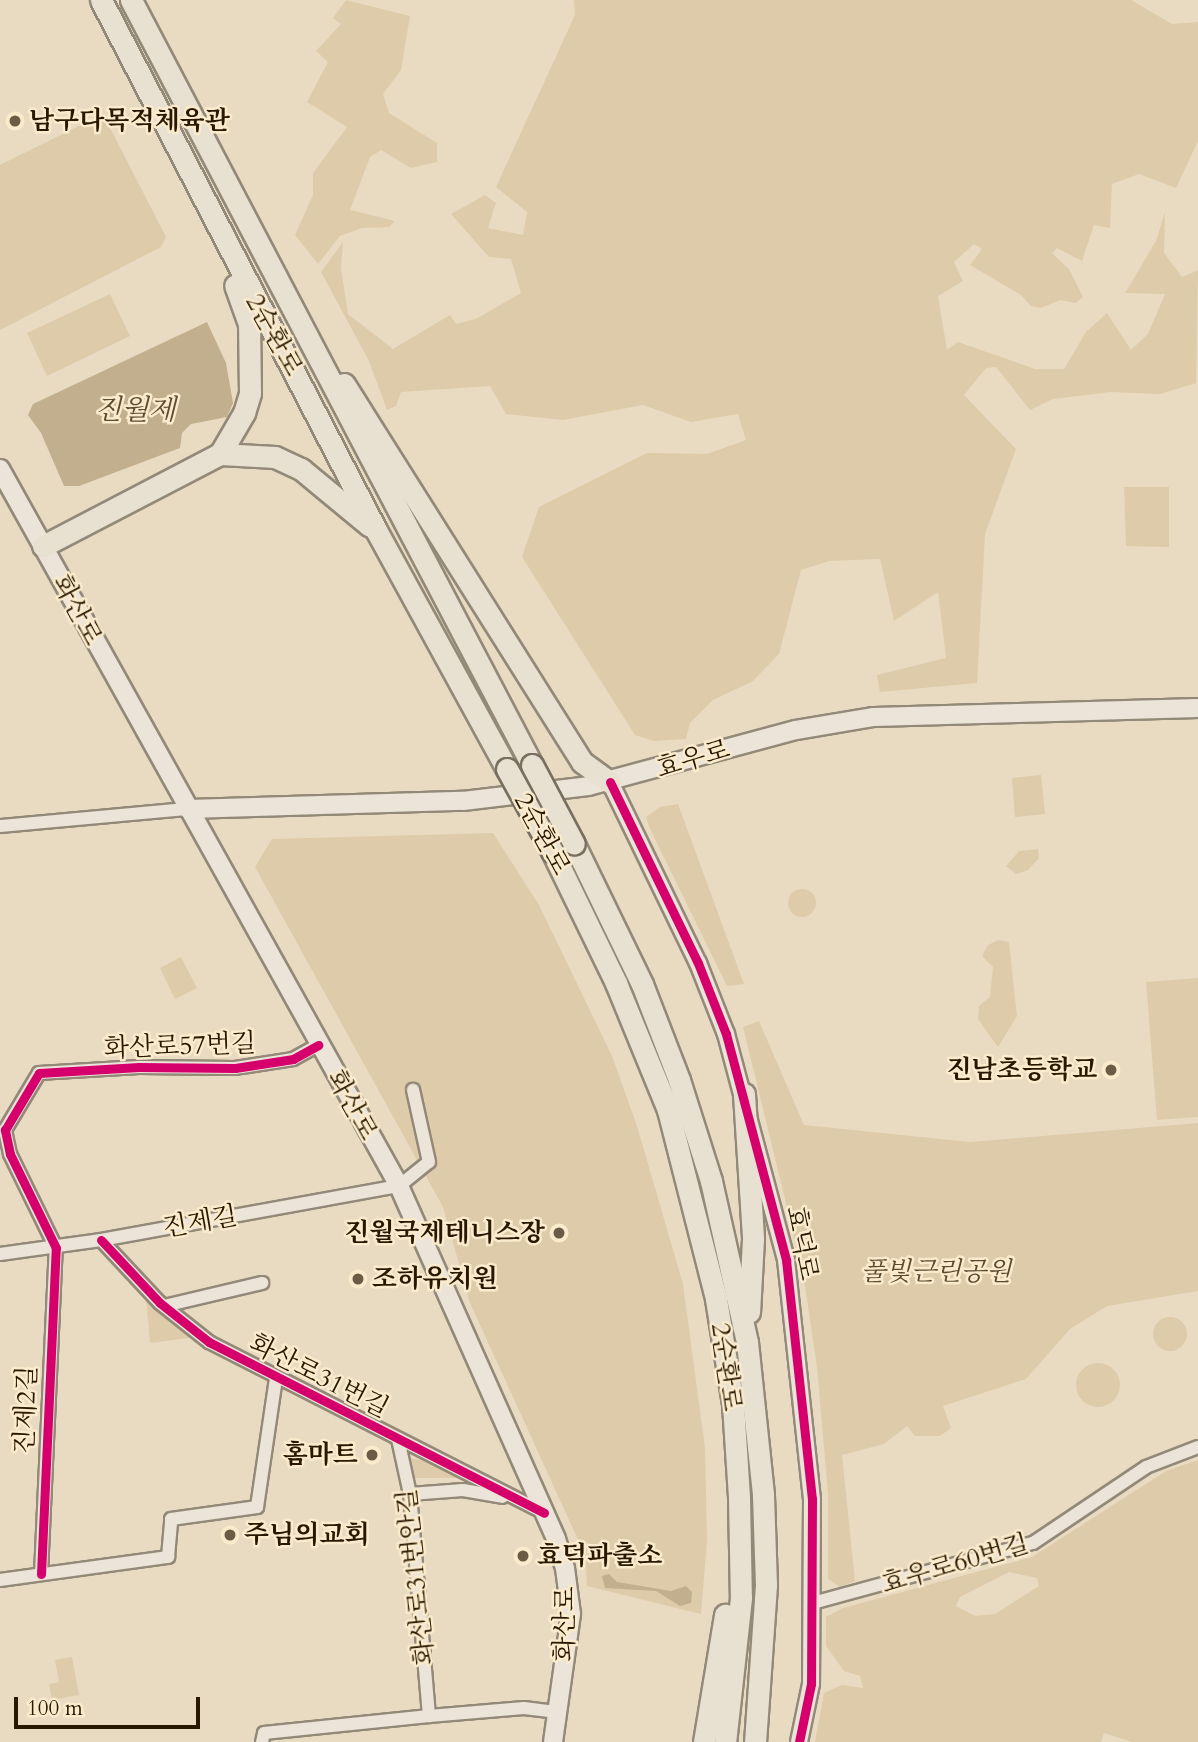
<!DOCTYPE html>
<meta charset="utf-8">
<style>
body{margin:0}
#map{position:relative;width:1198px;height:1742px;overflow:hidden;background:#e9dbc2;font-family:Cardo,"Noto Serif KR",serif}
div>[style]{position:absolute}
.green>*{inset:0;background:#decba9}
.round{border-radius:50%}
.water>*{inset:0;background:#c2af8d}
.roads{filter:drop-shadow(2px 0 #938978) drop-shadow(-2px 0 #938978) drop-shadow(0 2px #938978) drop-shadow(0 -2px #938978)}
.minor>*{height:12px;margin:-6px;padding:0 6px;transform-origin:6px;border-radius:6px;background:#ece4d8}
.tertiary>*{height:16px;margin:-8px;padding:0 8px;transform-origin:8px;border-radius:8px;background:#ece4d8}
.secondary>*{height:18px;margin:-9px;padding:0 9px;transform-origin:9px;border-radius:9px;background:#ece4d8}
.trunk>*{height:21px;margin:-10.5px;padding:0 10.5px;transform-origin:10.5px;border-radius:10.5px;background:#e8e0d1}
.bridges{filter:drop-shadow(2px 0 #786f5f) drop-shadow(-2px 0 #786f5f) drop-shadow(0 2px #786f5f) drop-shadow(0 -2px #786f5f)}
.trunk-bridge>*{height:21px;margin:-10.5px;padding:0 10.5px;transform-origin:10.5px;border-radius:10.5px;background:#e8e0d1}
.cycleway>*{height:9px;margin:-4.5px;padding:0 4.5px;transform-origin:4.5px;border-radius:4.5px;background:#d6006c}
.dots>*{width:19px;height:19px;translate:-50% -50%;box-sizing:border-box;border:4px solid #fbebcd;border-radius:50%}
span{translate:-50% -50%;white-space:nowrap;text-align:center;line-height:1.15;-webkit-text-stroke:5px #fbebcd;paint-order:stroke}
.poi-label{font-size:26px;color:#281801;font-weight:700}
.left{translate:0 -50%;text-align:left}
.right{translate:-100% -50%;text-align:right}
.street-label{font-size:26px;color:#281801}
.park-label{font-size:26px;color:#5c4a2d;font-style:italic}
.water-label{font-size:28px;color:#5f4d30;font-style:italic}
.scale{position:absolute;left:14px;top:1697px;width:186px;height:32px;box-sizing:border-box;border:4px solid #281801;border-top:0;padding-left:9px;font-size:21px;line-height:24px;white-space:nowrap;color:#281801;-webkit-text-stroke:5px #fbebcd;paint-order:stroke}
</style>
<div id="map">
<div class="green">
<i style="clip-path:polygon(346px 0,410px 16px,401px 70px,383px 94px,389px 113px,437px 143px,437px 162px,411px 168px,381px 150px,370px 157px,350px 210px,395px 221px,389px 227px,362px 228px,340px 236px,318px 264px,295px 235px,313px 195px,313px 173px,347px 127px,307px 102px,328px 62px,316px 51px,341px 24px,333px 18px)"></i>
<i style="clip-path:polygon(574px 0,1131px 0,1172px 24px,1198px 22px,1198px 141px,1176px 188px,1139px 174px,1112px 184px,1110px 228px,1094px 225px,1082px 261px,1057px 248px,1052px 253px,1069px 269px,1083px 297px,1075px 303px,1060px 300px,1041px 308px,1031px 306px,1021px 295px,970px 265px,982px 249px,974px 244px,954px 262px,963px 281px,938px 296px,947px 350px,958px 342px,1035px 369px,1064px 369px,1086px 332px,1107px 313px,1131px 350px,1148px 334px,1165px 294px,1125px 293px,1156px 241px,1165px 212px,1164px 253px,1182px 277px,1198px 270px,1196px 383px,1160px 394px,1111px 392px,1053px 399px,1030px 410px,996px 367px,986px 368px,964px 395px,1016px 449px,985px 534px,977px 683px,880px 692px,877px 675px,946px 658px,938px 592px,894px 621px,880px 559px,829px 561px,801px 570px,779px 654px,753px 681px,713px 700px,690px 723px,686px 739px,654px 741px,635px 735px,522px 557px,539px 507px,647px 453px,707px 454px,746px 440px,738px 414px,691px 422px,643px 405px,563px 420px,506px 414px,490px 386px,401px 392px,396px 406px,387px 410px,369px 361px,321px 272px,343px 242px,341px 268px,348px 314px,393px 349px,450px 315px,456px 324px,476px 319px,521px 293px,511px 259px,489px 257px,451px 214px,485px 195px,496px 203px,488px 228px,523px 235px,527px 212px,496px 187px,575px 15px)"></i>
<i style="clip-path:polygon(103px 114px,166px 237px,161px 247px,0 330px,0 165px)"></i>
<i style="clip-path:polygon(110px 294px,130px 336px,47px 376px,27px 333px)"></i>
<i style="clip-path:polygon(1124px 487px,1169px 487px,1169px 547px,1126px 546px)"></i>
<i style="clip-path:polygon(1041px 775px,1045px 814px,1015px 817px,1012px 778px)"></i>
<i style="clip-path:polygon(678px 804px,744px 984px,727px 986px,650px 829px,646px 817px,660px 807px)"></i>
<i style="clip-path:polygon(493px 833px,539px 905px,612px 1056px,637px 1126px,683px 1284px,705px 1448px,707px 1541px,701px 1614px,587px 1586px,585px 1555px,470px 1303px,443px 1207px,255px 867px,272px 839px)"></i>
<i style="clip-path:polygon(1038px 849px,1039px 858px,1028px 870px,1016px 874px,1006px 866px,1019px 851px)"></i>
<i class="round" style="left:788px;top:889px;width:28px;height:28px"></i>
<i style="clip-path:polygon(998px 940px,1009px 942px,1017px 1016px,998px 1047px,978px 1019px,979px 1006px,990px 997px,993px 967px,982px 956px,988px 945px)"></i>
<i style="clip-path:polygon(181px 957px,197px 988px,175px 999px,160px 968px)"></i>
<i style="clip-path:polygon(1198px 978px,1198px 1117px,1157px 1120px,1146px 982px)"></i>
<i style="clip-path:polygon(759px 1021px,804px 1125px,970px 1142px,1198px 1123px,1198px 1291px,1107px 1306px,1070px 1329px,1026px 1379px,943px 1406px,951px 1428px,940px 1436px,915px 1436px,907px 1426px,884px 1444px,842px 1455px,855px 1581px,840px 1587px,828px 1579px,828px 1494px,817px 1367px,803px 1273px,743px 1027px)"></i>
<i style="clip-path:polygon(146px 1297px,197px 1337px,150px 1343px)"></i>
<i class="round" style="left:1153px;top:1317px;width:34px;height:34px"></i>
<i class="round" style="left:1076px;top:1363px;width:44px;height:44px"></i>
<i style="clip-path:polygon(410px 1458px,422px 1460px,464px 1478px,414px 1478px)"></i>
<i style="clip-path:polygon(evenodd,1198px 1460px,1198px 1742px,1132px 1742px,1104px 1733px,1101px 1742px,815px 1742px,824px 1693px,842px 1685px,863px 1688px,860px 1676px,844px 1671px,826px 1646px,826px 1617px,843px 1608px,1032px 1557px,1166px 1471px,1198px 1460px,1009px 1572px,1037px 1578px,1039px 1586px,995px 1614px,975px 1616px,956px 1606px,960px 1597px,1009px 1572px)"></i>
<i style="clip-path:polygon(72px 1657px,79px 1695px,52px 1700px,49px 1684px,59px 1682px,55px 1660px)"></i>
</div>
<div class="water">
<i style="clip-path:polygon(207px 322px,226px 363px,233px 403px,227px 417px,191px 424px,182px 433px,180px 448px,79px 486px,64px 486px,41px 433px,28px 415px,33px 404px)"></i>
<i style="clip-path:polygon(609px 1574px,617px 1582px,671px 1591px,686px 1586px,692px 1592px,691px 1603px,680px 1606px,656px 1591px,605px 1588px,602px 1576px)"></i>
</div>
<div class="roads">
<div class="minor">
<i style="left:0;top:826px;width:189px;rotate:-5.2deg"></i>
<i style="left:101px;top:1240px;width:86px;rotate:46.9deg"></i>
<i style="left:160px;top:1303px;width:63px;rotate:38.5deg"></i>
<i style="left:209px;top:1342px;width:376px;rotate:27deg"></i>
<i style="left:0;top:1254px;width:102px;rotate:-7.9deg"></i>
<i style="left:101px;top:1240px;width:303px;rotate:-10.3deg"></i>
<i style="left:399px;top:1186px;width:38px;rotate:-39deg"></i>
<i style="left:429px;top:1162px;width:74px;rotate:-102.5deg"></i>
<i style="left:164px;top:1306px;width:101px;rotate:-13.2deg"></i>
<i style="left:398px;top:1439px;width:56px;rotate:77.7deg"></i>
<i style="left:410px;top:1494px;width:223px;rotate:85.1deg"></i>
<i style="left:410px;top:1494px;width:53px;rotate:-4.3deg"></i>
<i style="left:463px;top:1490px;width:40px;rotate:10deg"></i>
<i style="left:41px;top:1574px;width:326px;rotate:-87.4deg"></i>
<i style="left:56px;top:1248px;width:105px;rotate:-116.1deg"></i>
<i style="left:10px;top:1154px;width:25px;rotate:-102deg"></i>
<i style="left:5px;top:1130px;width:66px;rotate:-59.2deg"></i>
<i style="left:39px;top:1073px;width:100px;rotate:-3.4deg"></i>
<i style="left:139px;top:1067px;width:96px;rotate:0.6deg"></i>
<i style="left:235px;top:1068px;width:59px;rotate:-8.8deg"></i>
<i style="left:293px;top:1059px;width:29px;rotate:-29deg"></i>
<i style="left:0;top:1580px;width:170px;rotate:-7.8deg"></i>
<i style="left:168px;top:1557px;width:38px;rotate:-85deg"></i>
<i style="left:171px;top:1519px;width:87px;rotate:-7.9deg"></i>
<i style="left:257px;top:1507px;width:129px;rotate:-81.6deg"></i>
<i style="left:813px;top:1603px;width:228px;rotate:-15.3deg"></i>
<i style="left:1033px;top:1543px;width:136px;rotate:-33.9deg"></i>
<i style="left:1146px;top:1467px;width:56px;rotate:-21deg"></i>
<i style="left:262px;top:1742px;width:9px;rotate:-77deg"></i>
<i style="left:264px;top:1733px;width:166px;rotate:-5.9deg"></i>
<i style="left:429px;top:1716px;width:95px;rotate:-4.8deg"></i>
<i style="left:524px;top:1708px;width:34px;rotate:7deg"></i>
</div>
<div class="tertiary">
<i style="left:610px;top:782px;width:201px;rotate:64.1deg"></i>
<i style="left:698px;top:963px;width:76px;rotate:68.5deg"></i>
<i style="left:726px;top:1034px;width:234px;rotate:75.1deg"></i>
<i style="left:786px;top:1260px;width:240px;rotate:83.8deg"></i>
<i style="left:812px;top:1499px;width:185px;rotate:90.3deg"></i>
<i style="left:811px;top:1684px;width:59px;rotate:101.7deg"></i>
</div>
<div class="secondary">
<i style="left:0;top:469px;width:821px;rotate:60.9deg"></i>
<i style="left:399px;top:1186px;width:386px;rotate:66deg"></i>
<i style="left:556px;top:1539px;width:30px;rotate:73deg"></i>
<i style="left:565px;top:1568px;width:46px;rotate:82.6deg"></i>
<i style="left:571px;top:1614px;width:129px;rotate:98deg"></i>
<i style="left:188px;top:809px;width:275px;rotate:-1.7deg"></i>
<i style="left:463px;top:801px;width:126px;rotate:-6.8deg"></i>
<i style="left:588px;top:786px;width:215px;rotate:-15.1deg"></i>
<i style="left:796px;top:730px;width:79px;rotate:-9.5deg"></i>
<i style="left:874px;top:717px;width:324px;rotate:-1.6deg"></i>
</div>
<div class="trunk">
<i style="left:101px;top:0;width:597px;rotate:62.58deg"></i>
<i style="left:376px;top:530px;width:273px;rotate:61.3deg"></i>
<i style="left:131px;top:0;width:864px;rotate:62.34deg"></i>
<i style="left:344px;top:384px;width:447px;rotate:57.8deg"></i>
<i style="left:582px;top:762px;width:34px;rotate:36deg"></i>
<i style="left:220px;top:454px;width:55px;rotate:3.1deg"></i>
<i style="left:275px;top:457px;width:29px;rotate:25deg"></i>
<i style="left:301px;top:469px;width:89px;rotate:39.6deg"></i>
<i style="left:43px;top:546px;width:199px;rotate:-27.5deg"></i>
<i style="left:220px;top:454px;width:48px;rotate:-59.7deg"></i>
<i style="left:244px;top:413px;width:21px;rotate:-73deg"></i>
<i style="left:250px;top:393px;width:69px;rotate:-90.8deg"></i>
<i style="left:249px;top:324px;width:41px;rotate:-109.7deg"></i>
<i style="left:574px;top:844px;width:156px;rotate:64.1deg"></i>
<i style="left:642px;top:984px;width:103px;rotate:68.9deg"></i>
<i style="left:679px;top:1080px;width:106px;rotate:72.4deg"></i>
<i style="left:711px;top:1181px;width:165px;rotate:77.4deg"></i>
<i style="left:747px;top:1342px;width:154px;rotate:84deg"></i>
<i style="left:763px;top:1495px;width:90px;rotate:88.1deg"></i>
<i style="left:766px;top:1585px;width:157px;rotate:94deg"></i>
<i style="left:552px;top:851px;width:147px;rotate:64.1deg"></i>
<i style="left:616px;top:983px;width:137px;rotate:67.7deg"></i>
<i style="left:668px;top:1110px;width:195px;rotate:75.7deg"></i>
<i style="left:716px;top:1299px;width:106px;rotate:80.8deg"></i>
<i style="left:733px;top:1404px;width:94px;rotate:86.3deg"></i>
<i style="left:739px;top:1498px;width:100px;rotate:88.9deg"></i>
<i style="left:741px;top:1598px;width:145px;rotate:96.3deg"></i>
<i style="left:744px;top:1094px;width:145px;rotate:86.4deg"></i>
<i style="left:753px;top:1239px;width:73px;rotate:93.1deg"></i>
<i style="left:704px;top:1742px;width:129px;rotate:-80.6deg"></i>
</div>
</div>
<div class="bridges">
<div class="trunk-bridge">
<i style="left:532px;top:765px;width:89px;rotate:62deg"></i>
<i style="left:507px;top:769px;width:94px;rotate:61.2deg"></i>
</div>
</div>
<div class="cycleway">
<i style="left:610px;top:782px;width:201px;rotate:64.1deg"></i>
<i style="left:698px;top:963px;width:76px;rotate:68.5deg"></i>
<i style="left:726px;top:1034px;width:234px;rotate:75.1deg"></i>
<i style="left:786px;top:1260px;width:240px;rotate:83.8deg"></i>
<i style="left:812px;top:1499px;width:185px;rotate:90.3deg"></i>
<i style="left:811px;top:1684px;width:59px;rotate:101.7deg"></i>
<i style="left:101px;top:1240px;width:86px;rotate:46.9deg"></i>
<i style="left:160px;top:1303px;width:63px;rotate:38.5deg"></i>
<i style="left:209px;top:1342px;width:376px;rotate:27deg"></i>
<i style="left:41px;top:1574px;width:326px;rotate:-87.4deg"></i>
<i style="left:56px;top:1248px;width:105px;rotate:-116.1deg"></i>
<i style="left:10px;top:1154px;width:25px;rotate:-102deg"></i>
<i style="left:5px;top:1130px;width:66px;rotate:-59.2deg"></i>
<i style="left:39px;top:1073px;width:100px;rotate:-3.4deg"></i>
<i style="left:139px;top:1067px;width:96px;rotate:0.6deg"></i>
<i style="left:235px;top:1068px;width:59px;rotate:-8.8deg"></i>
<i style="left:293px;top:1059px;width:29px;rotate:-29deg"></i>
</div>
<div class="dots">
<i style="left:15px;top:121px;background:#6c5c45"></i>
<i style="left:1111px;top:1070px;background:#6c5c45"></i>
<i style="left:559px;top:1233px;background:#6c5c45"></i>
<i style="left:358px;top:1279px;background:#6c5c45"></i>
<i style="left:372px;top:1455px;background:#6c5c45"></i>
<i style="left:230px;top:1535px;background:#6c5c45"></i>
<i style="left:523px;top:1556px;background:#6c5c45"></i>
</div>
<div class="poi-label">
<span class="left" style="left:29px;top:121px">남구다목적체육관</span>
<span class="right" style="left:1097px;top:1070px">진남초등학교</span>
<span class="right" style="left:545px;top:1233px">진월국제테니스장</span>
<span class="left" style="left:372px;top:1279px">조하유치원</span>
<span class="right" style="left:358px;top:1455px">홈마트</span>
<span class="left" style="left:244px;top:1535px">주님의교회</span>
<span class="left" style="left:537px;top:1556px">효덕파출소</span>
</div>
<div class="street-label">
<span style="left:274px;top:335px;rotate:61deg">2순환로</span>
<span style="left:77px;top:610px;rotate:62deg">화산로</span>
<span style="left:693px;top:759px;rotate:-16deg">효우로</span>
<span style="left:542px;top:834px;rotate:62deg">2순환로</span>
<span style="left:180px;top:1046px;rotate:-2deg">화산로57번길</span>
<span style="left:352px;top:1105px;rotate:61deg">화산로</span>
<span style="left:200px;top:1222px;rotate:-10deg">진제길</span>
<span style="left:802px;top:1243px;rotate:79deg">효덕로</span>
<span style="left:726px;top:1367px;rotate:82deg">2순환로</span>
<span style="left:319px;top:1376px;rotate:27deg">화산로31번길</span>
<span style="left:26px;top:1410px;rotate:-88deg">진제2길</span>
<span style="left:955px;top:1564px;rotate:-16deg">효우로60번길</span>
<span style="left:416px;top:1577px;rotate:-96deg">화산로31번안길</span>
<span style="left:565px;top:1624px;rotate:-89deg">화산로</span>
</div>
<div class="park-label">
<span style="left:936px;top:1272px">풀빛근린공원</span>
</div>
<div class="water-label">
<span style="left:135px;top:410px">진월제</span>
</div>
<div class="scale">100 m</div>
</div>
